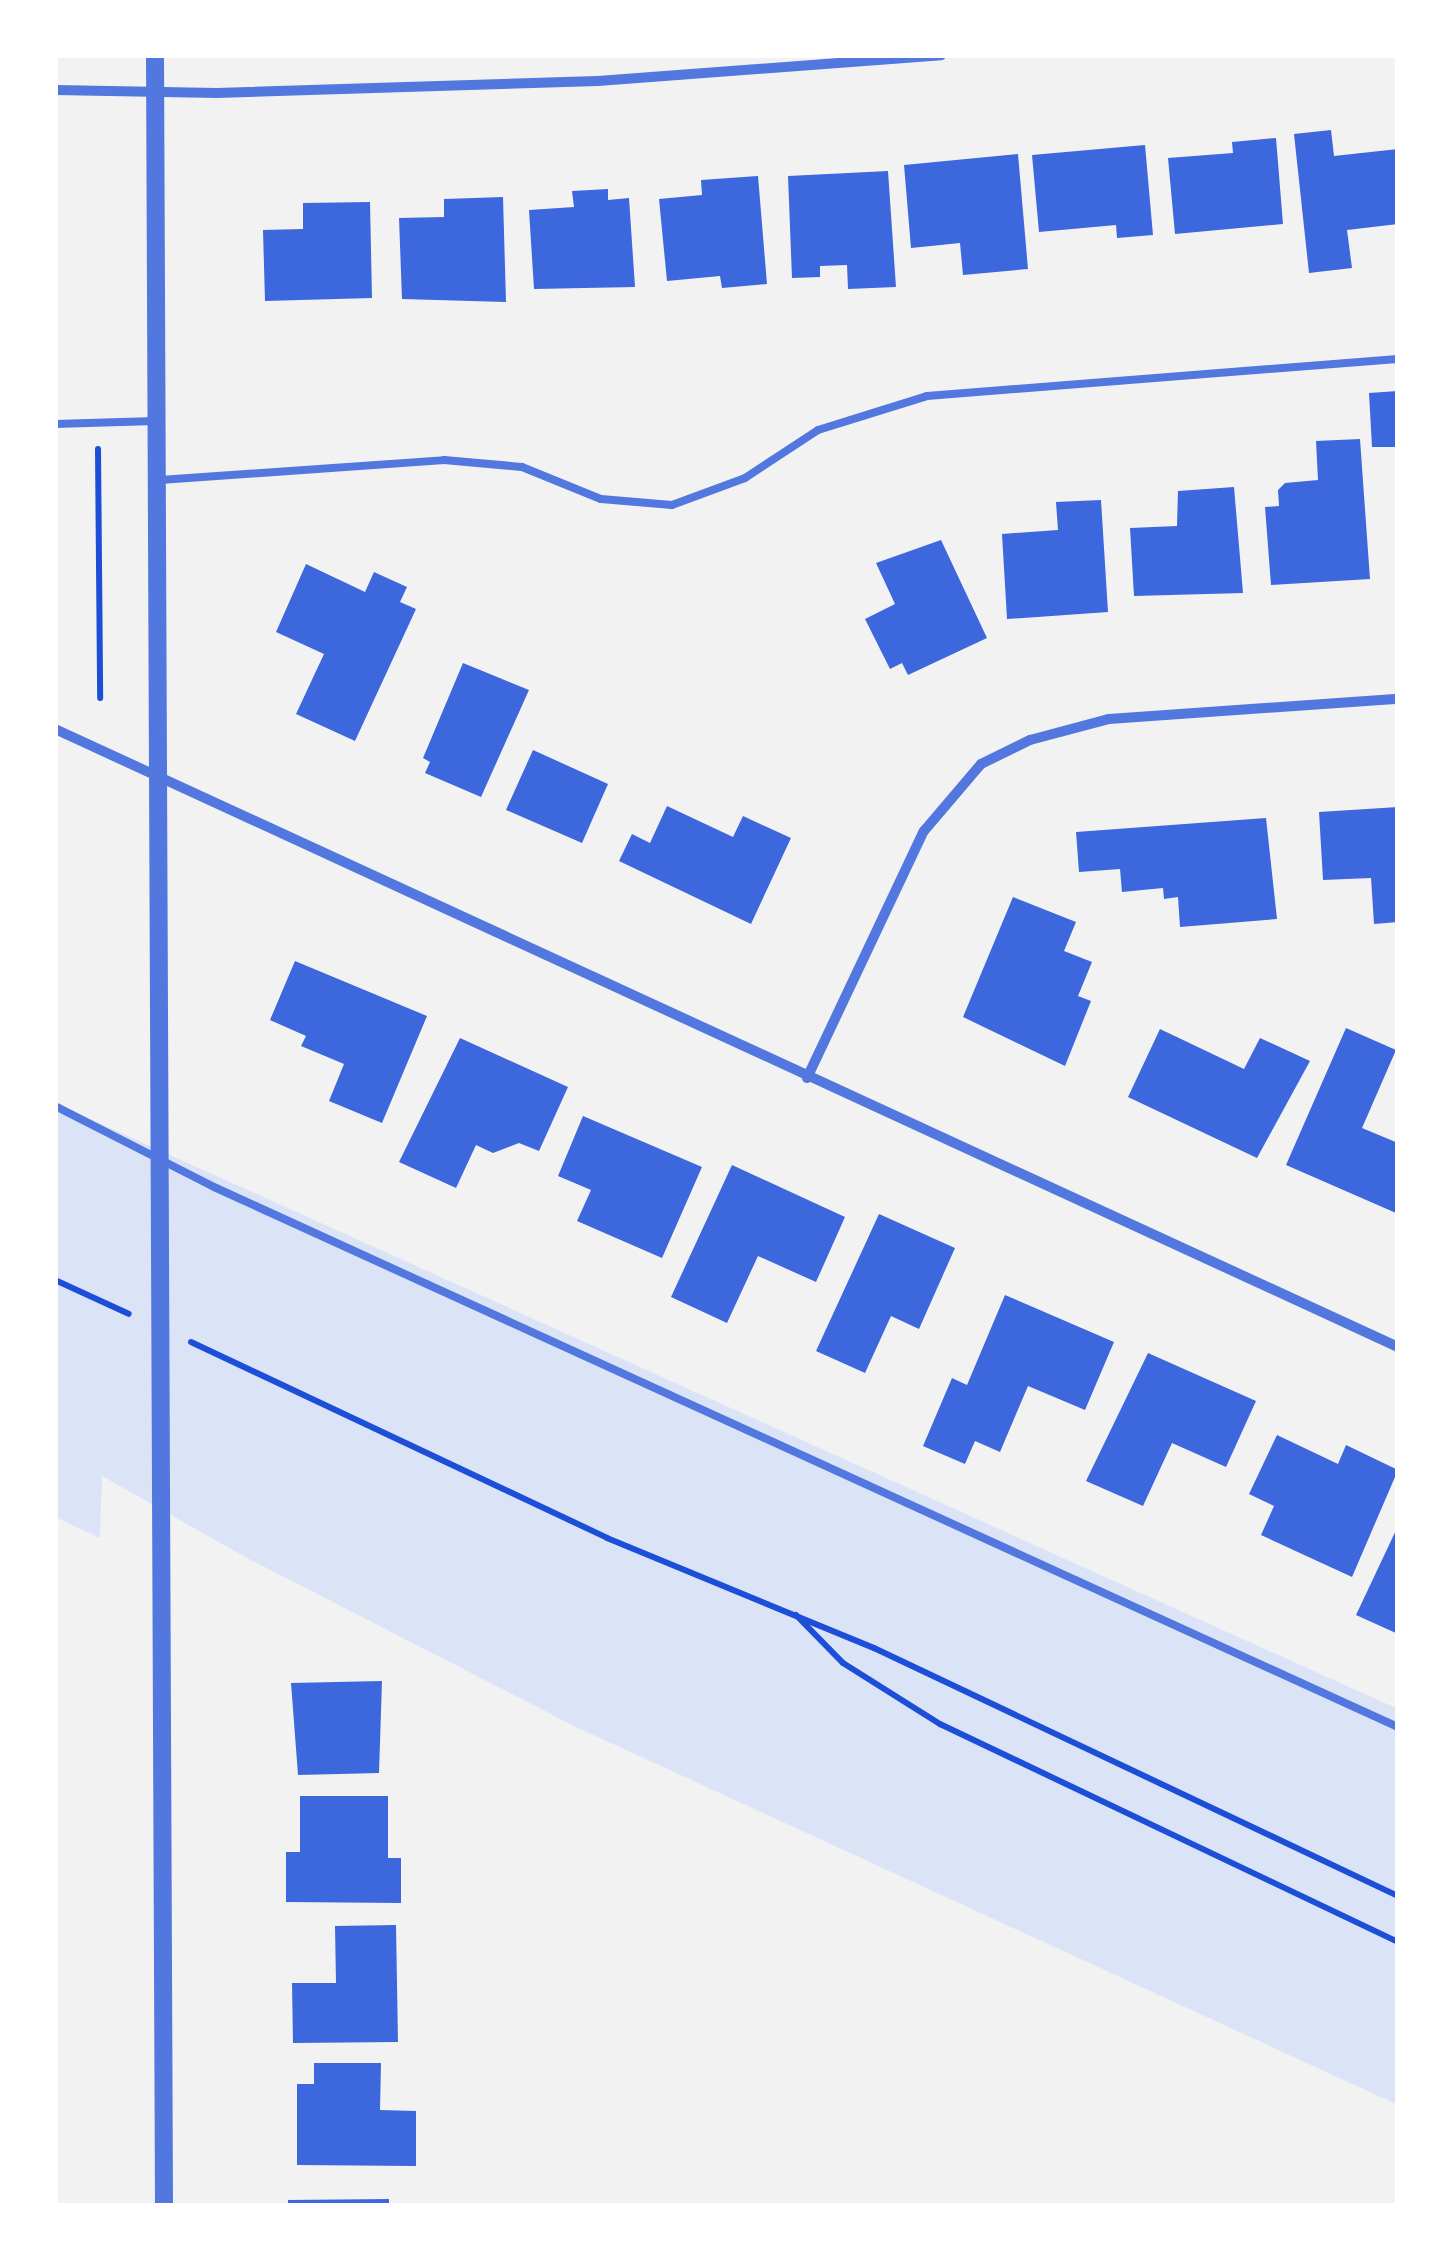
<!DOCTYPE html>
<style>
body{margin:0}
#map{position:relative;width:1453px;height:2261px;overflow:hidden;background:#f2f2f2;font-family:"Noto Sans",sans-serif}
div>[style]{position:absolute}
.green>*{inset:0;background:#dbe4f7}
.building>*{inset:0;background:#3d67dc}
.path>*{height:6px;margin:-3px;padding:0 3px;transform-origin:3px;border-radius:3px;background:#1d4ed8}
.service>*{height:8px;margin:-4px;padding:0 4px;transform-origin:4px;border-radius:4px;background:#5277de}
.minor>*{height:10px;margin:-5px;padding:0 5px;transform-origin:5px;border-radius:5px;background:#5277de}
.tertiary>*{height:18px;margin:-9px;padding:0 9px;transform-origin:9px;border-radius:9px;background:#5277de}
span{translate:-50% -50%;white-space:nowrap;text-align:center;line-height:1.15;-webkit-text-stroke:9px #fff;paint-order:stroke}
.frame{position:absolute;inset:0;border:58px solid #fff;pointer-events:none}
</style>
<div id="map">
<div class="green">
<i style="clip-path:polygon(55px 1103px,1398px 1709px,1398px 2105px,576px 1727px,245px 1557px,102px 1476px,100px 1538px,55px 1517px)"></i>
</div>
<div class="building">
<i style="clip-path:polygon(1331px 130px,1334px 156px,1398px 149px,1398px 224px,1347px 230px,1352px 268px,1309px 273px,1294px 134px)"></i>
<i style="clip-path:polygon(1276px 138px,1283px 224px,1175px 234px,1168px 158px,1233px 153px,1232px 142px)"></i>
<i style="clip-path:polygon(1145px 145px,1153px 235px,1117px 238px,1116px 225px,1039px 232px,1032px 155px)"></i>
<i style="clip-path:polygon(1018px 154px,1028px 269px,963px 275px,960px 243px,911px 248px,904px 165px)"></i>
<i style="clip-path:polygon(888px 171px,896px 287px,848px 289px,847px 265px,820px 266px,820px 277px,792px 278px,788px 176px)"></i>
<i style="clip-path:polygon(758px 176px,767px 284px,722px 288px,720px 276px,667px 281px,659px 199px,702px 195px,701px 180px)"></i>
<i style="clip-path:polygon(608px 189px,608px 200px,629px 198px,635px 287px,534px 289px,529px 210px,574px 207px,572px 191px)"></i>
<i style="clip-path:polygon(503px 197px,506px 302px,402px 299px,399px 218px,444px 217px,444px 199px)"></i>
<i style="clip-path:polygon(370px 202px,372px 298px,265px 301px,263px 230px,303px 229px,303px 203px)"></i>
<i style="clip-path:polygon(1398px 391px,1398px 447px,1372px 447px,1369px 393px)"></i>
<i style="clip-path:polygon(1360px 439px,1370px 579px,1271px 585px,1265px 507px,1279px 506px,1278px 490px,1285px 483px,1318px 480px,1316px 441px)"></i>
<i style="clip-path:polygon(1234px 487px,1243px 593px,1134px 596px,1130px 528px,1177px 526px,1178px 491px)"></i>
<i style="clip-path:polygon(1101px 500px,1108px 612px,1007px 619px,1002px 534px,1058px 530px,1056px 502px)"></i>
<i style="clip-path:polygon(941px 540px,987px 638px,908px 675px,902px 663px,890px 669px,865px 619px,895px 604px,876px 563px)"></i>
<i style="clip-path:polygon(306px 564px,365px 592px,374px 572px,407px 587px,400px 602px,416px 609px,355px 741px,296px 714px,324px 654px,276px 632px)"></i>
<i style="clip-path:polygon(463px 663px,529px 690px,481px 797px,425px 773px,430px 762px,423px 758px)"></i>
<i style="clip-path:polygon(533px 750px,608px 784px,582px 843px,506px 810px)"></i>
<i style="clip-path:polygon(667px 806px,733px 837px,743px 816px,791px 838px,751px 924px,619px 861px,632px 834px,650px 843px)"></i>
<i style="clip-path:polygon(1398px 807px,1398px 922px,1374px 924px,1371px 878px,1323px 880px,1319px 812px)"></i>
<i style="clip-path:polygon(1266px 818px,1277px 919px,1180px 927px,1178px 897px,1164px 899px,1163px 888px,1122px 892px,1120px 869px,1079px 872px,1076px 832px)"></i>
<i style="clip-path:polygon(1013px 897px,1076px 922px,1064px 951px,1092px 962px,1078px 996px,1091px 1001px,1065px 1066px,963px 1017px)"></i>
<i style="clip-path:polygon(295px 961px,427px 1016px,382px 1123px,329px 1101px,344px 1064px,301px 1046px,306px 1036px,270px 1020px)"></i>
<i style="clip-path:polygon(1346px 1028px,1396px 1050px,1362px 1128px,1398px 1143px,1396px 1213px,1286px 1165px)"></i>
<i style="clip-path:polygon(1160px 1029px,1244px 1069px,1260px 1038px,1310px 1061px,1257px 1158px,1128px 1097px)"></i>
<i style="clip-path:polygon(460px 1038px,568px 1087px,539px 1151px,519px 1143px,493px 1153px,476px 1145px,456px 1188px,399px 1162px)"></i>
<i style="clip-path:polygon(583px 1116px,702px 1167px,662px 1258px,577px 1221px,591px 1190px,558px 1176px)"></i>
<i style="clip-path:polygon(732px 1165px,845px 1217px,816px 1282px,758px 1256px,727px 1323px,671px 1297px)"></i>
<i style="clip-path:polygon(879px 1214px,955px 1248px,919px 1329px,891px 1316px,865px 1373px,816px 1351px)"></i>
<i style="clip-path:polygon(1005px 1295px,1114px 1342px,1085px 1410px,1028px 1386px,1000px 1452px,975px 1441px,965px 1464px,923px 1446px,952px 1378px,967px 1385px)"></i>
<i style="clip-path:polygon(1148px 1353px,1256px 1401px,1226px 1467px,1172px 1443px,1143px 1506px,1086px 1481px)"></i>
<i style="clip-path:polygon(1277px 1435px,1338px 1464px,1346px 1445px,1398px 1470px,1352px 1577px,1261px 1535px,1274px 1506px,1249px 1494px)"></i>
<i style="clip-path:polygon(1398px 1526px,1398px 1634px,1356px 1615px)"></i>
<i style="clip-path:polygon(382px 1681px,379px 1773px,298px 1775px,291px 1683px)"></i>
<i style="clip-path:polygon(300px 1796px,388px 1796px,388px 1858px,401px 1858px,401px 1903px,286px 1902px,286px 1852px,300px 1852px)"></i>
<i style="clip-path:polygon(396px 1925px,398px 2042px,293px 2043px,292px 1983px,336px 1983px,335px 1926px)"></i>
<i style="clip-path:polygon(314px 2063px,381px 2063px,380px 2110px,416px 2111px,416px 2166px,297px 2165px,297px 2084px,314px 2084px)"></i>
<i style="clip-path:polygon(389px 2199px,389px 2206px,288px 2206px,288px 2200px)"></i>
</div>
<div class="path">
<i style="left:98px;top:449px;width:249px;rotate:89.5deg"></i>
<i style="left:55px;top:1280px;width:81px;rotate:24.7deg"></i>
<i style="left:191px;top:1342px;width:460px;rotate:25.2deg"></i>
<i style="left:607px;top:1538px;width:289px;rotate:22.4deg"></i>
<i style="left:874px;top:1648px;width:580px;rotate:25.33deg"></i>
<i style="left:796px;top:1615px;width:67px;rotate:45.6deg"></i>
<i style="left:843px;top:1663px;width:115px;rotate:32.2deg"></i>
<i style="left:940px;top:1724px;width:507px;rotate:25.45deg"></i>
</div>
<div class="service">
<i style="left:55px;top:424px;width:100px;rotate:-1.7deg"></i>
<i style="left:160px;top:480px;width:285px;rotate:-4deg"></i>
<i style="left:444px;top:460px;width:78px;rotate:5.1deg"></i>
<i style="left:522px;top:467px;width:85px;rotate:22.1deg"></i>
<i style="left:601px;top:499px;width:71px;rotate:4.8deg"></i>
<i style="left:672px;top:505px;width:78px;rotate:-20.3deg"></i>
<i style="left:745px;top:478px;width:87px;rotate:-33.3deg"></i>
<i style="left:818px;top:430px;width:114px;rotate:-17.3deg"></i>
<i style="left:927px;top:396px;width:472px;rotate:-4.5deg"></i>
<i style="left:55px;top:1106px;width:178px;rotate:27deg"></i>
<i style="left:214px;top:1187px;width:1301px;rotate:24.52deg"></i>
</div>
<div class="minor">
<i style="left:55px;top:90px;width:162px;rotate:1.1deg"></i>
<i style="left:217px;top:93px;width:381px;rotate:-1.8deg"></i>
<i style="left:598px;top:81px;width:344px;rotate:-4.3deg"></i>
<i style="left:55px;top:729px;width:1478px;rotate:24.71deg"></i>
<i style="left:807px;top:1078px;width:273px;rotate:-64.7deg"></i>
<i style="left:924px;top:831px;width:88px;rotate:-49.6deg"></i>
<i style="left:981px;top:764px;width:55px;rotate:-26.1deg"></i>
<i style="left:1030px;top:740px;width:82px;rotate:-14.9deg"></i>
<i style="left:1109px;top:719px;width:290px;rotate:-4deg"></i>
</div>
<div class="tertiary">
<i style="left:155px;top:55px;width:2151px;rotate:89.76deg"></i>
</div>
<div class="frame"></div>
</div>
